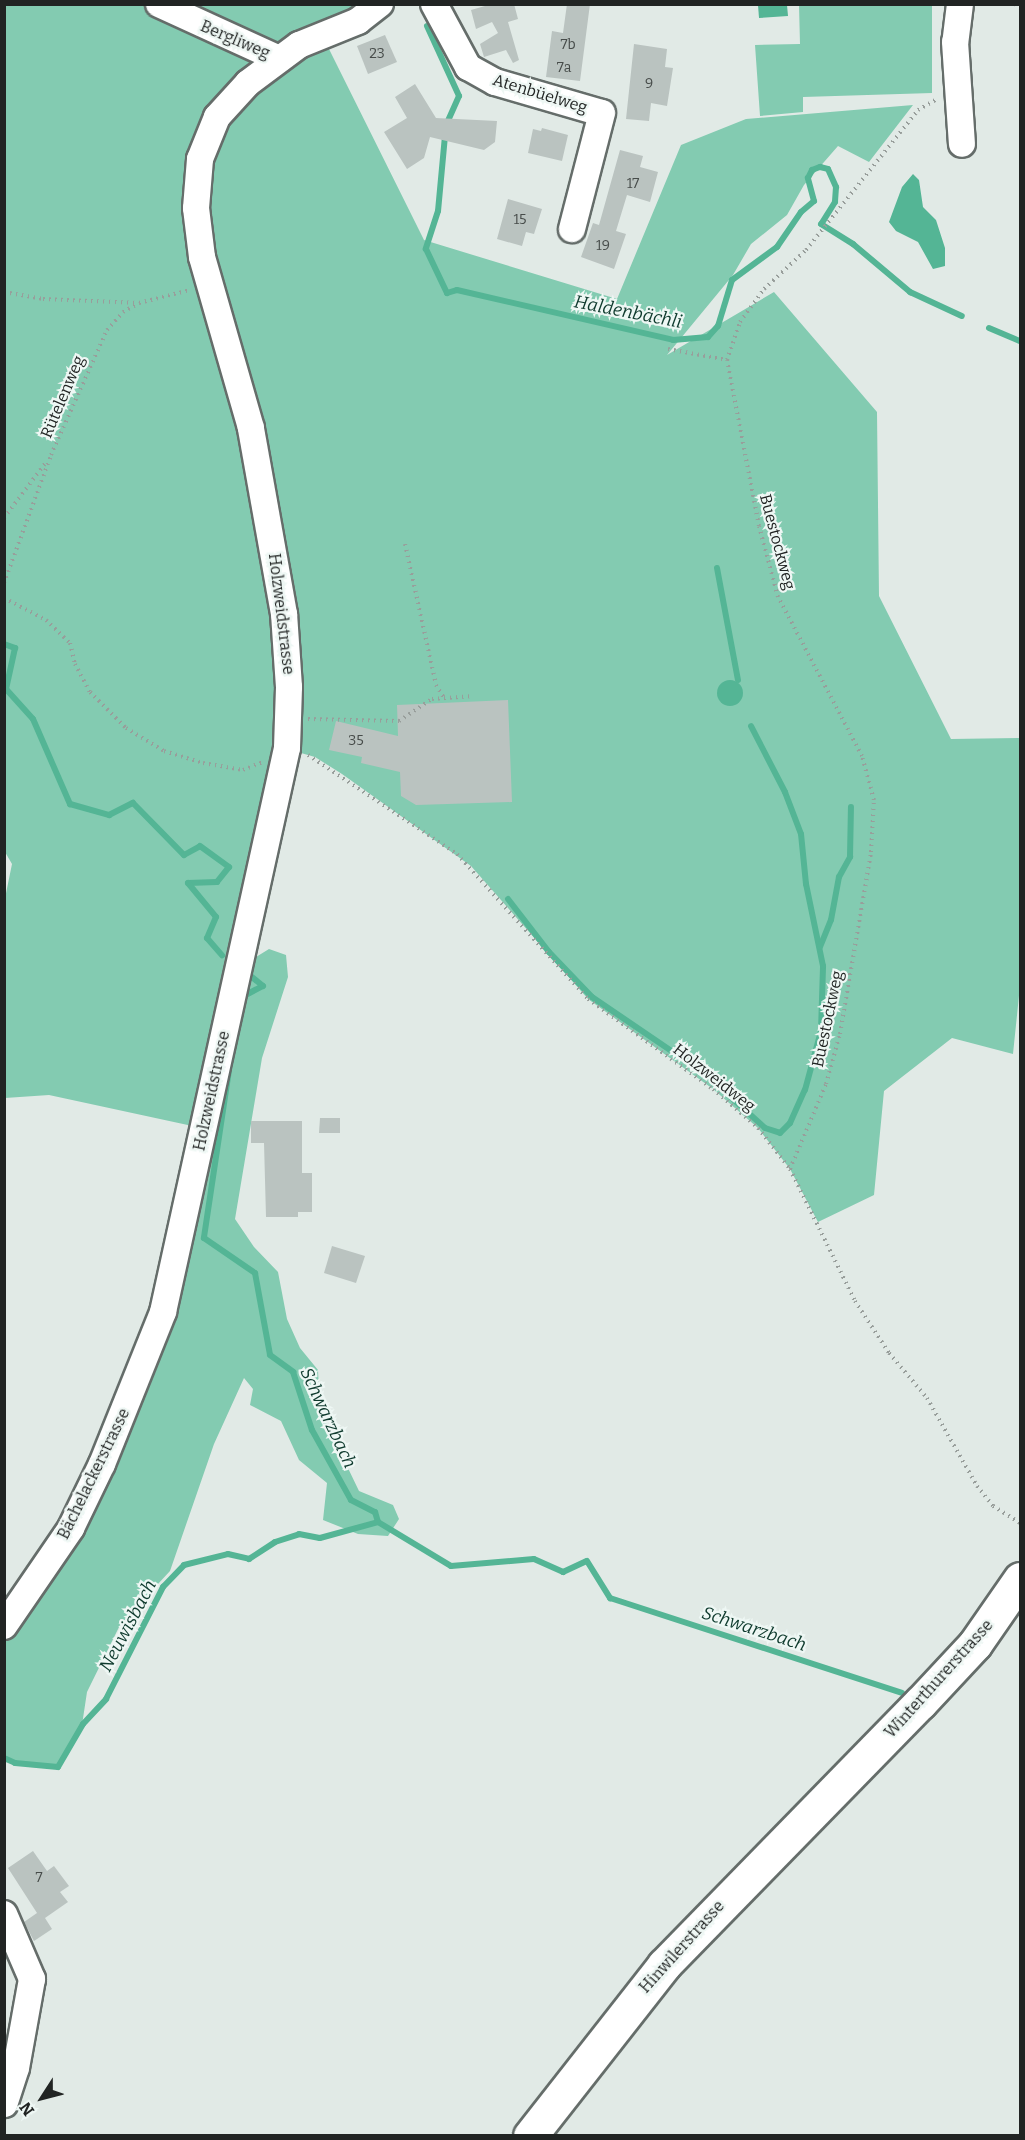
<!DOCTYPE html>
<meta charset="utf-8">
<style>
body{margin:0}
#map{position:relative;width:1025px;height:2140px;overflow:hidden;background:#e1eae6;font-family:Bitter,serif}
div>[style]{position:absolute}
.green>*{inset:0;background:#83cbb1}
.water>*{inset:0;background:#54b595}
.round{border-radius:50%}
.stream>*{height:6px;margin:-3px;padding:0 3px;transform-origin:3px;border-radius:3px;background:#54b595}
.building>*{inset:0;background:#bac3c0}
.path>*{height:4px;margin-top:-2px;transform-origin:0;background:repeating-linear-gradient(90deg,#989e9b 0 1.5px,transparent 0 6px)}
.roads{filter:drop-shadow(2px 0 #656d6a) drop-shadow(-2px 0 #656d6a) drop-shadow(0 2px #656d6a) drop-shadow(0 -2px #656d6a)}
.minor>*{height:26px;margin:-13px;padding:0 13px;transform-origin:13px;border-radius:13px;background:#fff}
.major>*{height:33px;margin:-16.5px;padding:0 16.5px;transform-origin:16.5px;border-radius:16.5px;background:#fff}
span{translate:-50% -50%;white-space:nowrap;text-align:center;line-height:1.15;-webkit-text-stroke:4.5px #eef7f4;paint-order:stroke}
.number-label{font-size:14px;color:#474c4a}
.number-label span{-webkit-text-stroke-width:0}
.street-label{font-size:16px;color:#212423}
.water-label{font-size:18px;color:#0e3a2d;font-style:italic}
.frame{position:absolute;inset:0;border:6px solid #212423;pointer-events:none}
.north{position:absolute;left:12px;top:2068px;width:60px;height:60px;-webkit-text-stroke:4px #eef7f4;paint-order:stroke;rotate:234deg;font-size:16px;font-weight:700;line-height:24px;text-align:center;color:#212423}
.north::after{content:'';display:block;margin:auto;width:21px;height:27px;background:#212423;clip-path:polygon(50% 0,100% 100%,50% 72%,0 100%)}
</style>
<div id="map">
<div class="green">
<i style="clip-path:polygon(5px 5px,390px 5px,326px 43px,424px 240px,617px 299px,681px 145px,746px 119px,913px 105px,869px 162px,838px 146px,804px 185px,787px 215px,751px 244px,733px 275px,667px 355px,774px 292px,877px 412px,879px 596px,951px 739px,1020px 738px,1020px 986px,1013px 1054px,952px 1038px,884px 1091px,874px 1195px,818px 1222px,790px 1169px,758px 1128px,713px 1089px,588px 999px,471px 866px,342px 774px,315px 757px,287px 749px,197px 1127px,49px 1095px,5px 1098px,4px 903px,12px 864px,5px 852px)"></i>
<i style="clip-path:polygon(799px 5px,932px 5px,932px 93px,803px 97px,803px 112px,760px 116px,755px 45px,800px 44px)"></i>
<i style="clip-path:polygon(269px 949px,286px 955px,288px 977px,262px 1058px,235px 1219px,254px 1247px,278px 1272px,287px 1319px,300px 1348px,318px 1370px,320px 1410px,359px 1491px,393px 1505px,399px 1519px,388px 1536px,358px 1534px,323px 1520px,327px 1483px,299px 1460px,281px 1421px,250px 1405px,253px 1389px,244px 1378px,214px 1444px,170px 1571px,120px 1625px,87px 1692px,82px 1725px,73px 1746px,58px 1767px,15px 1763px,5px 1758px,4px 1626px,143px 1370px,243px 965px)"></i>
</div>
<div class="water">
<i style="clip-path:polygon(758px 5px,787px 5px,788px 16px,759px 18px)"></i>
<i style="clip-path:polygon(913px 174px,919px 180px,923px 207px,936px 220px,945px 248px,945px 266px,933px 269px,918px 242px,896px 231px,889px 222px,902px 187px)"></i>
<i class="round" style="left:717px;top:680px;width:26px;height:26px"></i>
</div>
<div class="stream">
<i style="left:427px;top:26px;width:77px;rotate:65.4deg"></i>
<i style="left:459px;top:96px;width:32px;rotate:114deg"></i>
<i style="left:446px;top:125px;width:86px;rotate:95.3deg"></i>
<i style="left:438px;top:211px;width:40px;rotate:108deg"></i>
<i style="left:426px;top:249px;width:49px;rotate:64.5deg"></i>
<i style="left:447px;top:293px;width:10px;rotate:-17deg"></i>
<i style="left:457px;top:290px;width:222px;rotate:13deg"></i>
<i style="left:673px;top:340px;width:35px;rotate:-5deg"></i>
<i style="left:708px;top:337px;width:15px;rotate:-48deg"></i>
<i style="left:718px;top:326px;width:48px;rotate:-73.1deg"></i>
<i style="left:732px;top:280px;width:56px;rotate:-36.3deg"></i>
<i style="left:777px;top:247px;width:42px;rotate:-55.6deg"></i>
<i style="left:801px;top:212px;width:17px;rotate:-40deg"></i>
<i style="left:814px;top:201px;width:24px;rotate:-105deg"></i>
<i style="left:808px;top:178px;width:9px;rotate:-63deg"></i>
<i style="left:812px;top:170px;width:9px;rotate:-21deg"></i>
<i style="left:820px;top:167px;width:8px;rotate:14deg"></i>
<i style="left:828px;top:169px;width:20px;rotate:66deg"></i>
<i style="left:836px;top:187px;width:15px;rotate:94deg"></i>
<i style="left:835px;top:202px;width:26px;rotate:122deg"></i>
<i style="left:821px;top:224px;width:38px;rotate:32deg"></i>
<i style="left:853px;top:244px;width:75px;rotate:40.1deg"></i>
<i style="left:910px;top:292px;width:57px;rotate:24.8deg"></i>
<i style="left:989px;top:328px;width:34px;rotate:23deg"></i>
<i style="left:717px;top:568px;width:114px;rotate:79.4deg"></i>
<i style="left:4px;top:644px;width:12px;rotate:20deg"></i>
<i style="left:15px;top:648px;width:42px;rotate:102.4deg"></i>
<i style="left:6px;top:689px;width:40px;rotate:48deg"></i>
<i style="left:33px;top:719px;width:93px;rotate:66.5deg"></i>
<i style="left:70px;top:804px;width:41px;rotate:15.8deg"></i>
<i style="left:109px;top:815px;width:27px;rotate:-27deg"></i>
<i style="left:133px;top:803px;width:73px;rotate:45.6deg"></i>
<i style="left:184px;top:855px;width:18px;rotate:-29deg"></i>
<i style="left:200px;top:846px;width:36px;rotate:36deg"></i>
<i style="left:229px;top:867px;width:19px;rotate:129deg"></i>
<i style="left:217px;top:882px;width:29px;rotate:178deg"></i>
<i style="left:188px;top:883px;width:44px;rotate:50.5deg"></i>
<i style="left:216px;top:917px;width:23px;rotate:113deg"></i>
<i style="left:207px;top:938px;width:23px;rotate:49deg"></i>
<i style="left:508px;top:899px;width:67px;rotate:52.3deg"></i>
<i style="left:549px;top:952px;width:62px;rotate:46.3deg"></i>
<i style="left:592px;top:997px;width:135px;rotate:34.2deg"></i>
<i style="left:704px;top:1073px;width:82px;rotate:42deg"></i>
<i style="left:765px;top:1128px;width:16px;rotate:18deg"></i>
<i style="left:780px;top:1133px;width:14px;rotate:-45deg"></i>
<i style="left:790px;top:1123px;width:36px;rotate:-66deg"></i>
<i style="left:805px;top:1090px;width:61px;rotate:-74.8deg"></i>
<i style="left:821px;top:1031px;width:65px;rotate:-88.2deg"></i>
<i style="left:823px;top:966px;width:84px;rotate:-101.7deg"></i>
<i style="left:806px;top:884px;width:50px;rotate:-95.7deg"></i>
<i style="left:801px;top:834px;width:45px;rotate:-110.9deg"></i>
<i style="left:785px;top:792px;width:74px;rotate:-117.3deg"></i>
<i style="left:820px;top:947px;width:29px;rotate:-68deg"></i>
<i style="left:831px;top:920px;width:44px;rotate:-79.5deg"></i>
<i style="left:839px;top:877px;width:23px;rotate:-61deg"></i>
<i style="left:850px;top:857px;width:50px;rotate:-88.9deg"></i>
<i style="left:240px;top:998px;width:26px;rotate:-28deg"></i>
<i style="left:263px;top:986px;width:22px;rotate:-141deg"></i>
<i style="left:229px;top:1070px;width:170px;rotate:98.5deg"></i>
<i style="left:204px;top:1238px;width:62px;rotate:34.5deg"></i>
<i style="left:255px;top:1273px;width:83px;rotate:79.6deg"></i>
<i style="left:270px;top:1355px;width:29px;rotate:36deg"></i>
<i style="left:293px;top:1372px;width:61px;rotate:71.9deg"></i>
<i style="left:312px;top:1430px;width:80px;rotate:60.9deg"></i>
<i style="left:351px;top:1500px;width:27px;rotate:27deg"></i>
<i style="left:375px;top:1512px;width:10px;rotate:73deg"></i>
<i style="left:378px;top:1522px;width:85px;rotate:31.1deg"></i>
<i style="left:451px;top:1566px;width:83px;rotate:-4.8deg"></i>
<i style="left:534px;top:1559px;width:32px;rotate:24deg"></i>
<i style="left:563px;top:1572px;width:26px;rotate:-25deg"></i>
<i style="left:587px;top:1561px;width:44px;rotate:58.1deg"></i>
<i style="left:610px;top:1598px;width:307px;rotate:18deg"></i>
<i style="left:4px;top:1758px;width:12px;rotate:24deg"></i>
<i style="left:15px;top:1763px;width:43px;rotate:5.3deg"></i>
<i style="left:58px;top:1767px;width:50px;rotate:-59.8deg"></i>
<i style="left:83px;top:1724px;width:34px;rotate:-47deg"></i>
<i style="left:106px;top:1699px;width:126px;rotate:-63deg"></i>
<i style="left:163px;top:1587px;width:30px;rotate:-46deg"></i>
<i style="left:184px;top:1565px;width:45px;rotate:-14deg"></i>
<i style="left:228px;top:1554px;width:22px;rotate:13deg"></i>
<i style="left:249px;top:1559px;width:31px;rotate:-33deg"></i>
<i style="left:275px;top:1542px;width:25px;rotate:-18deg"></i>
<i style="left:299px;top:1534px;width:21px;rotate:11deg"></i>
<i style="left:320px;top:1538px;width:60px;rotate:-15.4deg"></i>
</div>
<div class="building">
<i style="clip-path:polygon(492px 4px,514px 4px,518px 19px,508px 22px,519px 60px,513px 63px,506px 50px,484px 57px,480px 44px,498px 33px,492px 22px,476px 29px,471px 10px)"></i>
<i style="clip-path:polygon(567px 4px,590px 4px,580px 81px,546px 77px,552px 31px,563px 33px)"></i>
<i style="clip-path:polygon(385px 35px,397px 62px,368px 74px,357px 46px)"></i>
<i style="clip-path:polygon(634px 44px,667px 49px,665px 67px,673px 68px,667px 106px,651px 103px,649px 121px,626px 119px)"></i>
<i style="clip-path:polygon(415px 84px,436px 118px,497px 121px,495px 142px,484px 150px,430px 137px,424px 158px,407px 169px,384px 132px,407px 118px,395px 97px)"></i>
<i style="clip-path:polygon(542px 128px,568px 135px,562px 161px,528px 153px,533px 129px,541px 131px)"></i>
<i style="clip-path:polygon(620px 150px,643px 156px,640px 167px,658px 172px,650px 202px,627px 195px,616px 231px,626px 234px,614px 269px,581px 257px,593px 223px,599px 225px)"></i>
<i style="clip-path:polygon(508px 199px,542px 209px,534px 234px,526px 232px,522px 246px,497px 239px)"></i>
<i style="clip-path:polygon(508px 700px,512px 802px,416px 805px,401px 796px,400px 772px,361px 763px,362px 757px,329px 750px,336px 721px,398px 736px,397px 705px)"></i>
<i style="clip-path:polygon(320px 1118px,340px 1118px,340px 1133px,319px 1133px)"></i>
<i style="clip-path:polygon(251px 1121px,302px 1121px,302px 1173px,312px 1173px,312px 1212px,298px 1212px,298px 1217px,266px 1217px,264px 1143px,251px 1143px)"></i>
<i style="clip-path:polygon(332px 1246px,365px 1256px,356px 1283px,324px 1273px)"></i>
<i style="clip-path:polygon(33px 1851px,47px 1871px,54px 1866px,69px 1886px,60px 1892px,68px 1902px,45px 1918px,52px 1929px,34px 1941px,24px 1922px,37px 1913px,8px 1868px)"></i>
</div>
<div class="path">
<i style="left:1015px;top:4px;width:6px;rotate:39deg"></i>
<i style="left:4px;top:292px;width:40px;rotate:10deg"></i>
<i style="left:43px;top:299px;width:95px;rotate:2.4deg"></i>
<i style="left:668px;top:349px;width:60px;rotate:10.6deg"></i>
<i style="left:4px;top:518px;width:71px;rotate:-53deg"></i>
<i style="left:405px;top:544px;width:144px;rotate:77.6deg"></i>
<i style="left:436px;top:685px;width:15px;rotate:58deg"></i>
<i style="left:4px;top:583px;width:136px;rotate:-69.8deg"></i>
<i style="left:51px;top:455px;width:137px;rotate:-65.9deg"></i>
<i style="left:107px;top:330px;width:24px;rotate:-48deg"></i>
<i style="left:123px;top:312px;width:18px;rotate:-29deg"></i>
<i style="left:139px;top:303px;width:53px;rotate:-14.3deg"></i>
<i style="left:4px;top:598px;width:47px;rotate:27.6deg"></i>
<i style="left:46px;top:620px;width:33px;rotate:44deg"></i>
<i style="left:70px;top:643px;width:22px;rotate:77deg"></i>
<i style="left:75px;top:664px;width:32px;rotate:62deg"></i>
<i style="left:90px;top:692px;width:51px;rotate:45deg"></i>
<i style="left:126px;top:728px;width:44px;rotate:31.2deg"></i>
<i style="left:164px;top:751px;width:41px;rotate:17.1deg"></i>
<i style="left:203px;top:763px;width:41px;rotate:9.9deg"></i>
<i style="left:243px;top:770px;width:22px;rotate:-22deg"></i>
<i style="left:308px;top:719px;width:91px;rotate:1.3deg"></i>
<i style="left:399px;top:721px;width:40px;rotate:-34deg"></i>
<i style="left:432px;top:699px;width:41px;rotate:-4.2deg"></i>
<i style="left:308px;top:755px;width:179px;rotate:33.6deg"></i>
<i style="left:457px;top:854px;width:195px;rotate:47.9deg"></i>
<i style="left:588px;top:999px;width:154px;rotate:35.8deg"></i>
<i style="left:713px;top:1089px;width:60px;rotate:40.9deg"></i>
<i style="left:758px;top:1128px;width:52px;rotate:52deg"></i>
<i style="left:790px;top:1169px;width:147px;rotate:63.8deg"></i>
<i style="left:855px;top:1301px;width:62px;rotate:56.8deg"></i>
<i style="left:889px;top:1353px;width:59px;rotate:49.8deg"></i>
<i style="left:927px;top:1398px;width:101px;rotate:60.4deg"></i>
<i style="left:977px;top:1486px;width:26px;rotate:51deg"></i>
<i style="left:993px;top:1506px;width:32px;rotate:32deg"></i>
<i style="left:790px;top:1169px;width:92px;rotate:-67deg"></i>
<i style="left:826px;top:1084px;width:52px;rotate:-74.4deg"></i>
<i style="left:840px;top:1034px;width:185px;rotate:-80.3deg"></i>
<i style="left:871px;top:852px;width:52px;rotate:-86.7deg"></i>
<i style="left:874px;top:800px;width:46px;rotate:-105.3deg"></i>
<i style="left:862px;top:756px;width:180px;rotate:-117.8deg"></i>
<i style="left:778px;top:597px;width:73px;rotate:-105deg"></i>
<i style="left:759px;top:526px;width:169px;rotate:-100.9deg"></i>
<i style="left:727px;top:360px;width:40px;rotate:-71.1deg"></i>
<i style="left:740px;top:322px;width:41px;rotate:-54deg"></i>
<i style="left:764px;top:289px;width:57px;rotate:-42.9deg"></i>
<i style="left:806px;top:250px;width:179px;rotate:-51.3deg"></i>
<i style="left:918px;top:110px;width:22px;rotate:-30deg"></i>
</div>
<div class="roads">
<div class="minor">
<i style="left:159px;top:4px;width:132px;rotate:24.6deg"></i>
<i style="left:434px;top:4px;width:72px;rotate:61.6deg"></i>
<i style="left:468px;top:67px;width:31px;rotate:29deg"></i>
<i style="left:495px;top:82px;width:111px;rotate:16.2deg"></i>
<i style="left:602px;top:113px;width:120px;rotate:104.5deg"></i>
<i style="left:960px;top:4px;width:38px;rotate:97deg"></i>
<i style="left:955px;top:42px;width:102px;rotate:86.1deg"></i>
<i style="left:4px;top:1626px;width:119px;rotate:-55.6deg"></i>
<i style="left:71px;top:1528px;width:71px;rotate:-64.2deg"></i>
<i style="left:102px;top:1464px;width:164px;rotate:-68.1deg"></i>
<i style="left:163px;top:1312px;width:577px;rotate:-77.6deg"></i>
<i style="left:287px;top:748px;width:61px;rotate:-88.1deg"></i>
<i style="left:289px;top:687px;width:73px;rotate:-93.9deg"></i>
<i style="left:284px;top:614px;width:189px;rotate:-100.1deg"></i>
<i style="left:251px;top:428px;width:178px;rotate:-106deg"></i>
<i style="left:202px;top:257px;width:49px;rotate:-97deg"></i>
<i style="left:196px;top:208px;width:49px;rotate:-85.3deg"></i>
<i style="left:200px;top:159px;width:45px;rotate:-68deg"></i>
<i style="left:217px;top:117px;width:46px;rotate:-47.6deg"></i>
<i style="left:248px;top:83px;width:64px;rotate:-36.7deg"></i>
<i style="left:299px;top:45px;width:64px;rotate:-22.1deg"></i>
<i style="left:358px;top:21px;width:28px;rotate:-38deg"></i>
<i style="left:4px;top:1914px;width:71px;rotate:66.7deg"></i>
<i style="left:32px;top:1979px;width:90px;rotate:100.2deg"></i>
<i style="left:16px;top:2068px;width:38px;rotate:108deg"></i>
</div>
<div class="major">
<i style="left:530px;top:2136px;width:217px;rotate:-51.9deg"></i>
<i style="left:664px;top:1965px;width:366px;rotate:-45.7deg"></i>
<i style="left:920px;top:1703px;width:81px;rotate:-47deg"></i>
<i style="left:975px;top:1644px;width:79px;rotate:-55.3deg"></i>
</div>
</div>
<div class="number-label">
<span style="left:568px;top:45px">7b</span>
<span style="left:377px;top:54px">23</span>
<span style="left:564px;top:68px">7a</span>
<span style="left:649px;top:84px">9</span>
<span style="left:633px;top:184px">17</span>
<span style="left:520px;top:220px">15</span>
<span style="left:603px;top:246px">19</span>
<span style="left:356px;top:741px">35</span>
<span style="left:39px;top:1878px">7</span>
</div>
<div class="street-label">
<span style="left:235px;top:40px;rotate:23deg">Bergliweg</span>
<span style="left:540px;top:94px;rotate:17deg">Atenbüelweg</span>
<span style="left:63px;top:397px;rotate:-67deg">Rütelenweg</span>
<span style="left:777px;top:542px;rotate:75deg">Buestockweg</span>
<span style="left:281px;top:614px;rotate:83deg">Holzweidstrasse</span>
<span style="left:828px;top:1019px;rotate:-78deg">Buestockweg</span>
<span style="left:714px;top:1078px;rotate:38deg">Holzweidweg</span>
<span style="left:212px;top:1091px;rotate:-78deg">Holzweidstrasse</span>
<span style="left:94px;top:1474px;rotate:-64deg">Bächelackerstrasse</span>
<span style="left:939px;top:1679px;rotate:-48deg">Winterthurerstrasse</span>
<span style="left:682px;top:1947px;rotate:-48deg">Hinwilerstrasse</span>
</div>
<div class="water-label">
<span style="left:628px;top:312px;rotate:11deg">Haldenbächli</span>
<span style="left:328px;top:1418px;rotate:65deg">Schwarzbach</span>
<span style="left:128px;top:1626px;rotate:-62deg">Neuwisbach</span>
<span style="left:754px;top:1629px;rotate:18deg">Schwarzbach</span>
</div>
<div class="frame"></div>
<div class="north">N</div>
</div>
